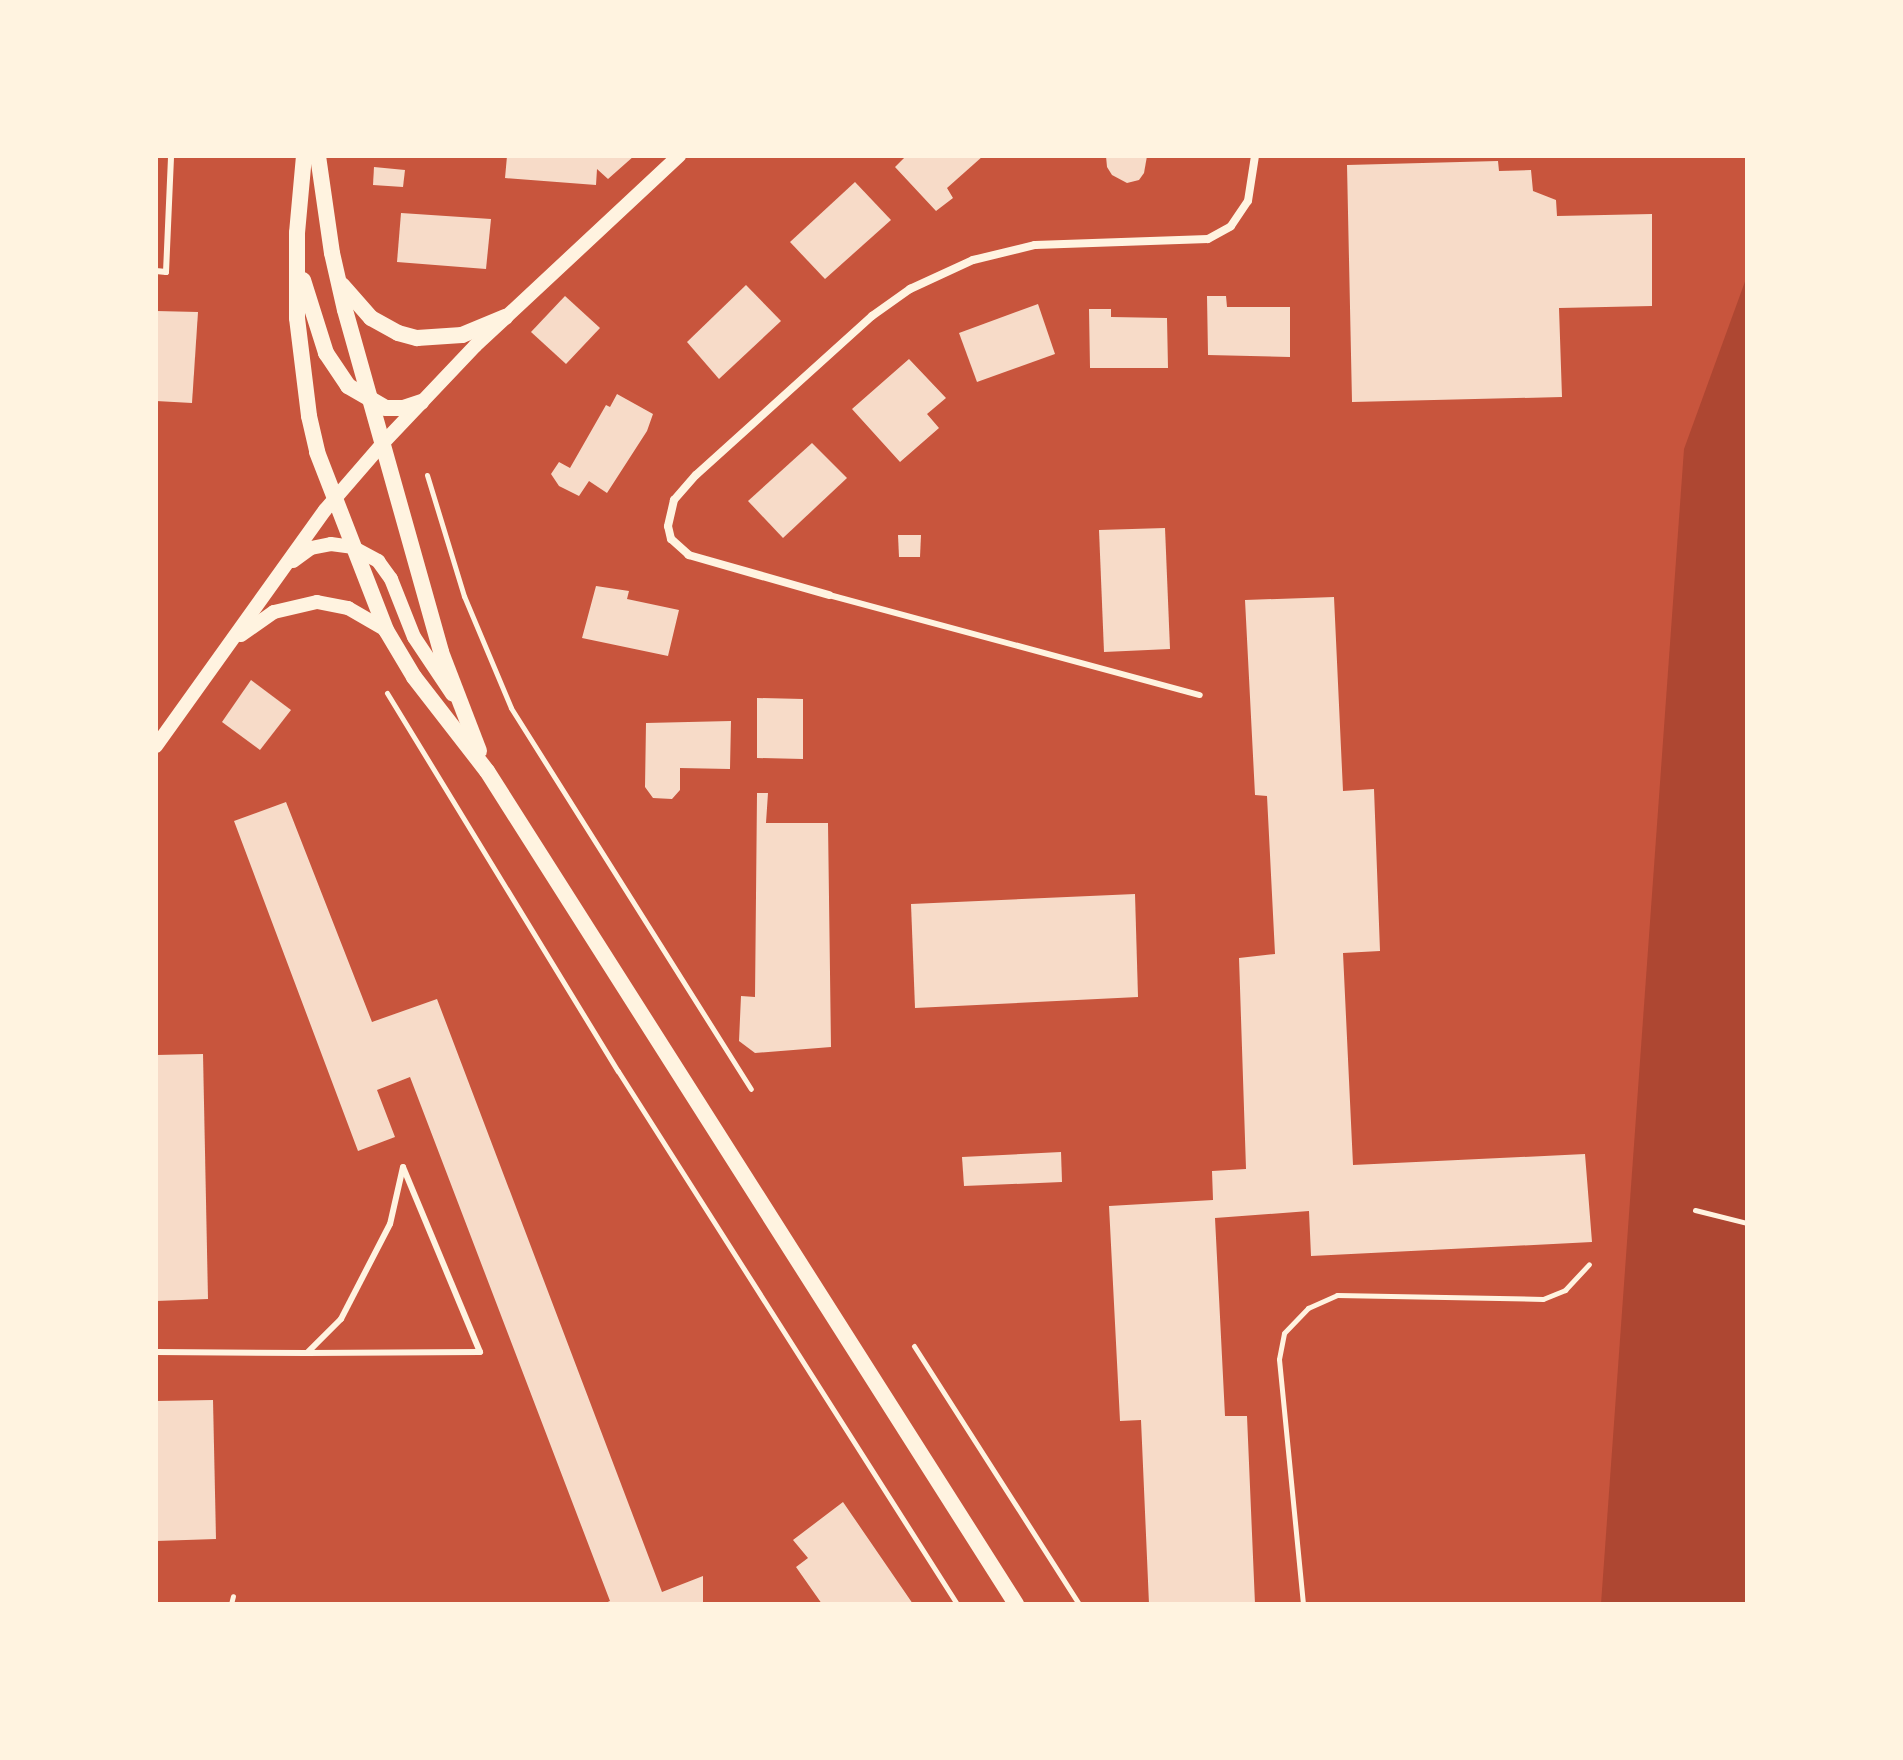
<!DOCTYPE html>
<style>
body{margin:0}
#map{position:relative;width:1903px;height:1760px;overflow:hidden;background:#c8553d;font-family:"DejaVu Sans",sans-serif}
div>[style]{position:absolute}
.green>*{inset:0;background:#ae4732}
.building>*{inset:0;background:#f7dbc8}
.path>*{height:5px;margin:-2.5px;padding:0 2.5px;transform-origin:2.5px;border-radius:2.5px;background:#fff3e0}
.service>*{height:6px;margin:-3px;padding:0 3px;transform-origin:3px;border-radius:3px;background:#fff3e0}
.minor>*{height:8px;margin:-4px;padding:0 4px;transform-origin:4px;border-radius:4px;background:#fff3e0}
.tertiary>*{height:14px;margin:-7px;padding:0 7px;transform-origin:7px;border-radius:7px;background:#fff3e0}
.secondary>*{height:16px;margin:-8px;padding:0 8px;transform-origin:8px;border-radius:8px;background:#fff3e0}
span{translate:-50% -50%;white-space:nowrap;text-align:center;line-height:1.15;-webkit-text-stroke:8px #fff3e0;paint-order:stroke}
.frame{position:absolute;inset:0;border:158px solid #fff3e0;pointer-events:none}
</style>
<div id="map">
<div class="green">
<i style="clip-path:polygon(1747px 276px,1747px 1604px,1601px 1604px,1684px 449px)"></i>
</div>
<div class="building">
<i style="clip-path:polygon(507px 156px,634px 156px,608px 179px,597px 169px,596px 185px,505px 178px)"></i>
<i style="clip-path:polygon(906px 156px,983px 156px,947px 188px,953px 198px,936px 211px,895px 167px)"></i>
<i style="clip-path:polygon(1106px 156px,1147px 156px,1144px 173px,1139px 180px,1127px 183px,1112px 175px,1107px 167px)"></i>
<i style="clip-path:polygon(1498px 161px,1499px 171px,1531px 170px,1533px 191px,1556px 200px,1557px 216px,1652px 214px,1652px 306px,1559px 308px,1562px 397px,1352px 402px,1347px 165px)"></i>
<i style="clip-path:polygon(374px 167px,405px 170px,403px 187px,373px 185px)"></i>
<i style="clip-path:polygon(855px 182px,891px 220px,825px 279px,790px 242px)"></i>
<i style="clip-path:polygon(401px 213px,491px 219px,486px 269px,397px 262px)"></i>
<i style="clip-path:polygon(746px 285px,781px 321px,719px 379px,687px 342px)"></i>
<i style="clip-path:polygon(565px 296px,600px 328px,566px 364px,531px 332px)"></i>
<i style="clip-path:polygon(1207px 296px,1226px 296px,1227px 307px,1290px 307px,1290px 357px,1208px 355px)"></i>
<i style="clip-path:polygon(1038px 304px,1055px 354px,977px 382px,959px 333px)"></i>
<i style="clip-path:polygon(1089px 309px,1111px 309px,1111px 317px,1167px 318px,1168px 368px,1090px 368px)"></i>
<i style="clip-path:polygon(156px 311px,198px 312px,192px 403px,156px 401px)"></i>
<i style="clip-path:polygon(909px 359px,946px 398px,927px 414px,939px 428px,900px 462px,852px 409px)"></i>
<i style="clip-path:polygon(617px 394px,653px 414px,647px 431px,607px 493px,589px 481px,579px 496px,559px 486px,551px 474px,559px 462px,570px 468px,606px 405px,610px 407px)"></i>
<i style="clip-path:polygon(812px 443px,847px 478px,783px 538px,748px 501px)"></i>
<i style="clip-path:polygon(1165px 528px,1170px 649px,1104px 652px,1099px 530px)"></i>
<i style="clip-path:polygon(898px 535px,921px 535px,920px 557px,899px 557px)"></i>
<i style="clip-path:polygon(596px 586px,629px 591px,627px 599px,679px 610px,668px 656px,582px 638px)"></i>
<i style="clip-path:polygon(1334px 597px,1343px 791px,1374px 789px,1380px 951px,1343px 953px,1353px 1165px,1585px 1154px,1592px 1242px,1311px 1256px,1309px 1211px,1215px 1218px,1225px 1416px,1247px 1416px,1255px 1604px,1149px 1604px,1141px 1420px,1120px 1421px,1109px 1206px,1213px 1200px,1212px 1171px,1246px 1169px,1239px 958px,1275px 954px,1267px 796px,1255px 795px,1245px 600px)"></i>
<i style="clip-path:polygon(251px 680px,291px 710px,260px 750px,222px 722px)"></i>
<i style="clip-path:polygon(757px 698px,803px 699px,803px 759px,757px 758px)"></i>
<i style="clip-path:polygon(731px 721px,730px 769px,680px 768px,680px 790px,672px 799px,653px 798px,645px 787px,646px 723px)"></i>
<i style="clip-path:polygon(757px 793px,768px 793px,766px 823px,828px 823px,831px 1047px,755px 1053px,739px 1041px,741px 996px,755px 997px)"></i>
<i style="clip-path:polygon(286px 802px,372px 1022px,437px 999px,662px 1592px,703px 1576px,703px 1604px,603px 1604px,610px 1601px,410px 1077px,377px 1090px,395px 1137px,358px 1151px,234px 821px)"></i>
<i style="clip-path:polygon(1135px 894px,1138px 997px,915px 1008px,911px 904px)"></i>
<i style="clip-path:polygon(203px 1054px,208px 1299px,156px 1301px,156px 1055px)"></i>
<i style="clip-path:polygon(1061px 1152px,1062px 1182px,964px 1186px,962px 1157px)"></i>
<i style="clip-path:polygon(213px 1400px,216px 1539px,156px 1541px,156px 1401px)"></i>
<i style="clip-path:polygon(843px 1502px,913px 1604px,822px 1604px,796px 1567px,808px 1558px,793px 1540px)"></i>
</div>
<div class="path">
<i style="left:427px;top:475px;width:127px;rotate:73deg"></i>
<i style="left:464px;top:596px;width:121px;rotate:67.2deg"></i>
<i style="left:511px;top:708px;width:450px;rotate:57.8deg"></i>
<i style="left:387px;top:693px;width:443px;rotate:58.6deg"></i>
<i style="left:618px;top:1071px;width:632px;rotate:57.54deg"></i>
<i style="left:1695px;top:1210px;width:54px;rotate:14deg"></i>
<i style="left:914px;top:1346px;width:306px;rotate:57.4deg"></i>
<i style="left:231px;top:1604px;width:8px;rotate:-76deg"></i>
<i style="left:1303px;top:1604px;width:246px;rotate:-95.6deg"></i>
<i style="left:1279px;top:1359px;width:26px;rotate:-79deg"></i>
<i style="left:1284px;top:1333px;width:35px;rotate:-46deg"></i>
<i style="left:1308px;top:1308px;width:32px;rotate:-24deg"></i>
<i style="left:1337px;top:1295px;width:206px;rotate:1.1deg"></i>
<i style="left:1543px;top:1299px;width:24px;rotate:-22deg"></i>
<i style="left:1565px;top:1290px;width:35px;rotate:-47deg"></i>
</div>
<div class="service">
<i style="left:156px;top:271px;width:10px;rotate:6deg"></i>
<i style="left:166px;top:272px;width:116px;rotate:-87.5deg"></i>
<i style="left:829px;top:595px;width:384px;rotate:15.1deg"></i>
<i style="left:156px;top:1352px;width:151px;rotate:0.4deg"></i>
<i style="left:307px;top:1353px;width:173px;rotate:-0.3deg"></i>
<i style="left:480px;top:1352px;width:200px;rotate:-112.6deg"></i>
<i style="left:403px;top:1167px;width:58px;rotate:102.8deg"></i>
<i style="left:390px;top:1224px;width:107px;rotate:117.3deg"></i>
<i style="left:341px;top:1319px;width:48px;rotate:135deg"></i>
</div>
<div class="minor">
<i style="left:829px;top:595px;width:146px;rotate:-164.1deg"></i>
<i style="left:689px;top:555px;width:24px;rotate:-138deg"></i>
<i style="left:671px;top:539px;width:13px;rotate:-103deg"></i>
<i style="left:668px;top:526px;width:27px;rotate:-77deg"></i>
<i style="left:674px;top:500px;width:33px;rotate:-49deg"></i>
<i style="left:696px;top:475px;width:237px;rotate:-42.1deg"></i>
<i style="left:872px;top:316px;width:47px;rotate:-35.4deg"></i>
<i style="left:910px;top:289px;width:69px;rotate:-24.7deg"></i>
<i style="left:973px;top:260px;width:64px;rotate:-13.6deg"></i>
<i style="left:1035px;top:245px;width:173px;rotate:-2deg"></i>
<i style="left:1208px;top:239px;width:26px;rotate:-29deg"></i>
<i style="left:1231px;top:226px;width:30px;rotate:-56deg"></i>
<i style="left:1248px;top:201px;width:46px;rotate:-81.2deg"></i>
</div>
<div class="tertiary">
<i style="left:293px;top:561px;width:22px;rotate:-36deg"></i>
<i style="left:311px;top:548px;width:20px;rotate:-11deg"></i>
<i style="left:331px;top:544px;width:21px;rotate:8deg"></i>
<i style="left:352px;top:547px;width:30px;rotate:28deg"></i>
<i style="left:378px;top:561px;width:22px;rotate:54deg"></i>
<i style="left:391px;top:579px;width:62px;rotate:68.4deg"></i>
<i style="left:414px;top:637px;width:69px;rotate:56.3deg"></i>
<i style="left:241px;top:635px;width:40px;rotate:-34.9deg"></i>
<i style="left:274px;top:612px;width:44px;rotate:-13.1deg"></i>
<i style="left:317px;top:602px;width:32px;rotate:11deg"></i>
<i style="left:348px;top:608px;width:44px;rotate:30.1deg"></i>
<i style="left:156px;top:746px;width:290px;rotate:-54.4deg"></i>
<i style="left:325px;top:510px;width:89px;rotate:-49.1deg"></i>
<i style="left:383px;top:443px;width:134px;rotate:-46.5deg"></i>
<i style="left:475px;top:346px;width:279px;rotate:-43deg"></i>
</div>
<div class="secondary">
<i style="left:304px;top:156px;width:77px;rotate:95.2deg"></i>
<i style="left:297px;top:233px;width:85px;rotate:90deg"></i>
<i style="left:297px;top:318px;width:99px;rotate:83deg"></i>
<i style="left:309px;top:416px;width:37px;rotate:77deg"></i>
<i style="left:317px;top:452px;width:191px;rotate:68.8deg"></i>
<i style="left:386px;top:630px;width:55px;rotate:59.2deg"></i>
<i style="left:414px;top:677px;width:119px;rotate:52.2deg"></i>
<i style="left:487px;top:771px;width:987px;rotate:57.58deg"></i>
<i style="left:318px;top:156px;width:98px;rotate:81.8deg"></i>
<i style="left:332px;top:253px;width:58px;rotate:77.2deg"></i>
<i style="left:345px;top:310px;width:355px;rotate:74.3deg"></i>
<i style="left:441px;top:652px;width:106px;rotate:69deg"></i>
<i style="left:303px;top:280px;width:77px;rotate:72.5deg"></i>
<i style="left:326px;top:353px;width:40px;rotate:56deg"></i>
<i style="left:348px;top:386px;width:44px;rotate:30.1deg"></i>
<i style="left:386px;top:408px;width:17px"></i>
<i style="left:403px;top:408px;width:19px;rotate:-18deg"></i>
<i style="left:342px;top:285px;width:44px;rotate:48.7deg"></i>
<i style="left:371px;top:318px;width:31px;rotate:29deg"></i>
<i style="left:398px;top:333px;width:20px;rotate:15deg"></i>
<i style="left:417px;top:338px;width:45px;rotate:-3.8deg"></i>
<i style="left:462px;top:335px;width:47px;rotate:-22.7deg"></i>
</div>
<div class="frame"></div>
</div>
